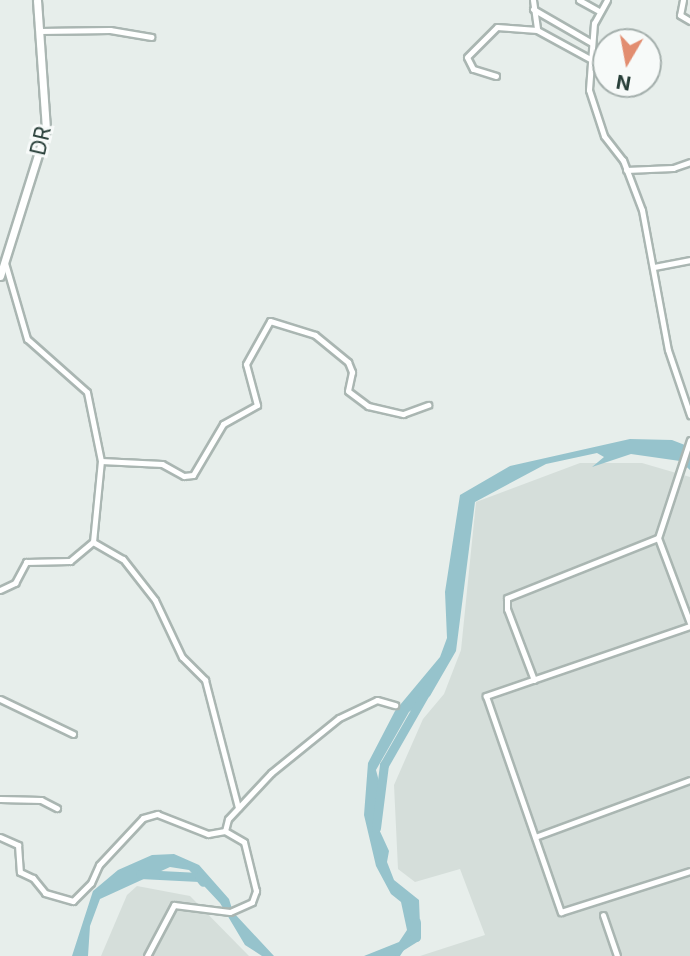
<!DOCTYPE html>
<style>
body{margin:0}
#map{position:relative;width:690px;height:956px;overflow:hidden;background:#e7eeeb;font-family:Inter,sans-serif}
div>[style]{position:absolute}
.built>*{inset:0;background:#d5deda}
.water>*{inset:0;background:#96c3cc}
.river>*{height:9px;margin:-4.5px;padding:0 4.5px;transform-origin:4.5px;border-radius:4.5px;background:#96c3cc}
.roads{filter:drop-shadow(2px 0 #aab6b2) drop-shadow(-2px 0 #aab6b2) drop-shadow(0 2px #aab6b2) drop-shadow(0 -2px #aab6b2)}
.minor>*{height:5px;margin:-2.5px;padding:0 2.5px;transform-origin:2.5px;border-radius:2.5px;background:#fff}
.secondary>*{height:7px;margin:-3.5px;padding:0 3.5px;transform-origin:3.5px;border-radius:3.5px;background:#fff}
span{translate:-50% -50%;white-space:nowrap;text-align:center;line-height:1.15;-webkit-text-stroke:6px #f7faf9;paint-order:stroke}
.street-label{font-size:21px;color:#273e38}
.north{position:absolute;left:592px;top:28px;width:70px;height:70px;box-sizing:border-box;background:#f7faf9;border:2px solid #a4afac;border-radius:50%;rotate:190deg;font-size:19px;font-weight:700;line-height:28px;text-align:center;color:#273e38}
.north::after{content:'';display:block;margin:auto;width:24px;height:32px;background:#e28d70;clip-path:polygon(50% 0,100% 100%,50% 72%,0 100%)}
</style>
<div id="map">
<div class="built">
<i style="clip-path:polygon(580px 463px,642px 463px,690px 477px,690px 956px,420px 956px,485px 935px,460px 869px,415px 882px,398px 869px,394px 785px,423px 719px,444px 694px,461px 650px,476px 502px)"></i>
<i style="clip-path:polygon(137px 886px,190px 896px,249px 956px,101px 956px,127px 895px)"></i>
</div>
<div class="water">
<i style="clip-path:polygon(630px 439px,672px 440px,690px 447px,690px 470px,680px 461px,631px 454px,592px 467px,604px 457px,597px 453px,546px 464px,475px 502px,456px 651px,430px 696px,409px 712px,376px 770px,381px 789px,378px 827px,389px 851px,387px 862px,394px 880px,419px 900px,420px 925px,400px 956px,364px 956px,399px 942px,407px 930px,401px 902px,391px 894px,376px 866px,364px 815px,368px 763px,395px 711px,440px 657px,447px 638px,445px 592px,460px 495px,510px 466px)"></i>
<i style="clip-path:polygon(174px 854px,199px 865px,229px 899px,233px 912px,274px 956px,262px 956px,245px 945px,220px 903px,189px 870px,170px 867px,100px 899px,90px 926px,88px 956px,72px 956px,93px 891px,118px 870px,152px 855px)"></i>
</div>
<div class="river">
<i style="left:376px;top:828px;width:64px;rotate:-82.8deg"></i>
<i style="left:384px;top:765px;width:86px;rotate:-60.2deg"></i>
<i style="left:140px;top:874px;width:59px;rotate:2.9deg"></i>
<i style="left:199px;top:877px;width:6px;rotate:51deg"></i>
<i style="left:385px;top:956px;width:36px;rotate:-32deg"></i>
<i style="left:416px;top:937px;width:15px;rotate:-90deg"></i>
</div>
<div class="roads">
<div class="minor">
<i style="left:533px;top:0;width:30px;rotate:82deg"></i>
<i style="left:579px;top:0;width:23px;rotate:29deg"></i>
<i style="left:607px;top:0;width:26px;rotate:119deg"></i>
<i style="left:594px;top:23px;width:67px;rotate:94.3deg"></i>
<i style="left:589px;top:90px;width:48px;rotate:71.9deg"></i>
<i style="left:604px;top:136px;width:31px;rotate:52deg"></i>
<i style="left:623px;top:160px;width:53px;rotate:69.2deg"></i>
<i style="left:642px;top:210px;width:142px;rotate:79.5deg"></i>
<i style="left:668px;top:350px;width:69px;rotate:71.3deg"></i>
<i style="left:683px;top:0;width:15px;rotate:101deg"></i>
<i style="left:680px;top:15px;width:12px;rotate:31deg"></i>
<i style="left:533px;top:9px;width:68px;rotate:30deg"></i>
<i style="left:40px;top:31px;width:70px;rotate:-0.8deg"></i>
<i style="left:110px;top:30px;width:42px;rotate:9.7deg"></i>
<i style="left:496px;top:76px;width:24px;rotate:-163deg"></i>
<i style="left:473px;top:69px;width:13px;rotate:-117deg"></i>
<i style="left:467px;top:57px;width:42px;rotate:-45deg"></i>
<i style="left:497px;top:27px;width:40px;rotate:4.3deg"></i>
<i style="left:537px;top:30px;width:60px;rotate:28.7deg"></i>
<i style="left:626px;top:170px;width:47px;rotate:-2.4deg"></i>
<i style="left:673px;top:168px;width:18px;rotate:-19deg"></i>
<i style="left:654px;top:267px;width:37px;rotate:-11deg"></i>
<i style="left:690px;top:440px;width:103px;rotate:108.1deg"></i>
<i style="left:658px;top:538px;width:91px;rotate:69.4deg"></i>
<i style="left:101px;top:461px;width:61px;rotate:2.8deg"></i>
<i style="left:162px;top:464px;width:25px;rotate:29deg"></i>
<i style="left:184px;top:476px;width:9px;rotate:-6deg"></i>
<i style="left:193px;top:475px;width:59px;rotate:-59.5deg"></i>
<i style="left:223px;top:424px;width:39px;rotate:-29deg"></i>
<i style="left:257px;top:405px;width:42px;rotate:-105deg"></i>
<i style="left:246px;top:364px;width:49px;rotate:-60.8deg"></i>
<i style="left:270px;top:321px;width:47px;rotate:17.3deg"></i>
<i style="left:315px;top:335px;width:43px;rotate:39.3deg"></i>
<i style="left:348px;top:362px;width:11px;rotate:68deg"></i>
<i style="left:352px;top:372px;width:19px;rotate:102deg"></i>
<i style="left:348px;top:391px;width:25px;rotate:37deg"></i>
<i style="left:368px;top:406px;width:36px;rotate:13deg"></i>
<i style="left:403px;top:414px;width:27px;rotate:-20deg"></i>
<i style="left:93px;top:542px;width:34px;rotate:30deg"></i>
<i style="left:123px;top:559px;width:52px;rotate:52deg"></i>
<i style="left:155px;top:600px;width:63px;rotate:64.7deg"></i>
<i style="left:182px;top:657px;width:33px;rotate:45deg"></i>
<i style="left:205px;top:680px;width:132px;rotate:75.5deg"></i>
<i style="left:0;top:590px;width:17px;rotate:-25deg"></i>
<i style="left:15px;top:583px;width:24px;rotate:-62deg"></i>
<i style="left:26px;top:562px;width:44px;rotate:-1.3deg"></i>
<i style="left:70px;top:561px;width:30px;rotate:-40deg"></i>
<i style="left:93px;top:542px;width:81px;rotate:-84.4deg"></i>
<i style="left:101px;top:461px;width:70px;rotate:-101.5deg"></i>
<i style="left:87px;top:392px;width:80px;rotate:-138.5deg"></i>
<i style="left:27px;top:339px;width:79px;rotate:-106.1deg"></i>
<i style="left:690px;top:626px;width:216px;rotate:161.1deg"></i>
<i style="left:486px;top:696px;width:229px;rotate:70.9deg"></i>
<i style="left:561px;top:912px;width:135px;rotate:-17.6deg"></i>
<i style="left:534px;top:680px;width:76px;rotate:-110.8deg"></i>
<i style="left:507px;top:609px;width:11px;rotate:-90deg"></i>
<i style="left:507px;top:598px;width:162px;rotate:-21.7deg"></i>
<i style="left:0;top:699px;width:81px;rotate:25.6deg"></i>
<i style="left:0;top:799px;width:41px;rotate:1.4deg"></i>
<i style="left:41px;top:800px;width:18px;rotate:27deg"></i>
<i style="left:0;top:837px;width:20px;rotate:24deg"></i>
<i style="left:18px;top:845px;width:27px;rotate:86deg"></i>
<i style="left:20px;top:872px;width:14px;rotate:25deg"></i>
<i style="left:33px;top:878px;width:19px;rotate:51deg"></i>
<i style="left:45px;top:893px;width:29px;rotate:16deg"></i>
<i style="left:73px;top:901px;width:25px;rotate:-45deg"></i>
<i style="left:91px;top:883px;width:20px;rotate:-66deg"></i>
<i style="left:99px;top:865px;width:64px;rotate:-46.9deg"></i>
<i style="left:143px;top:818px;width:15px;rotate:-16deg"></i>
<i style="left:157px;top:814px;width:55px;rotate:21.4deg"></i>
<i style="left:208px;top:834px;width:17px;rotate:-10deg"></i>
<i style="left:225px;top:831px;width:12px;rotate:-76deg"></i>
<i style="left:228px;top:819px;width:63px;rotate:-46.9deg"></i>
<i style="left:271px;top:773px;width:87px;rotate:-39deg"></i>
<i style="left:339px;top:718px;width:42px;rotate:-25.3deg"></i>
<i style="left:377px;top:700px;width:19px;rotate:16deg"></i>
<i style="left:535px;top:837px;width:165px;rotate:-20.2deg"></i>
<i style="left:603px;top:915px;width:43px;rotate:71.1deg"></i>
<i style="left:147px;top:956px;width:58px;rotate:-62.1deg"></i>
<i style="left:174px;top:905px;width:56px;rotate:7.1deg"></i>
<i style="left:230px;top:912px;width:24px;rotate:-24deg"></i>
<i style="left:252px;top:902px;width:12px;rotate:-70deg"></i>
<i style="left:256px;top:891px;width:50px;rotate:-103.8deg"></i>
<i style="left:244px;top:842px;width:22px;rotate:-150deg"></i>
</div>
<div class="secondary">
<i style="left:0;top:276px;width:154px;rotate:-72.6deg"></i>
<i style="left:46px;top:129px;width:129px;rotate:-94deg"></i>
</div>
</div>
<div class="street-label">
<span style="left:41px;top:141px;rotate:-77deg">DR</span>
</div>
<div class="north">N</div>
</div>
